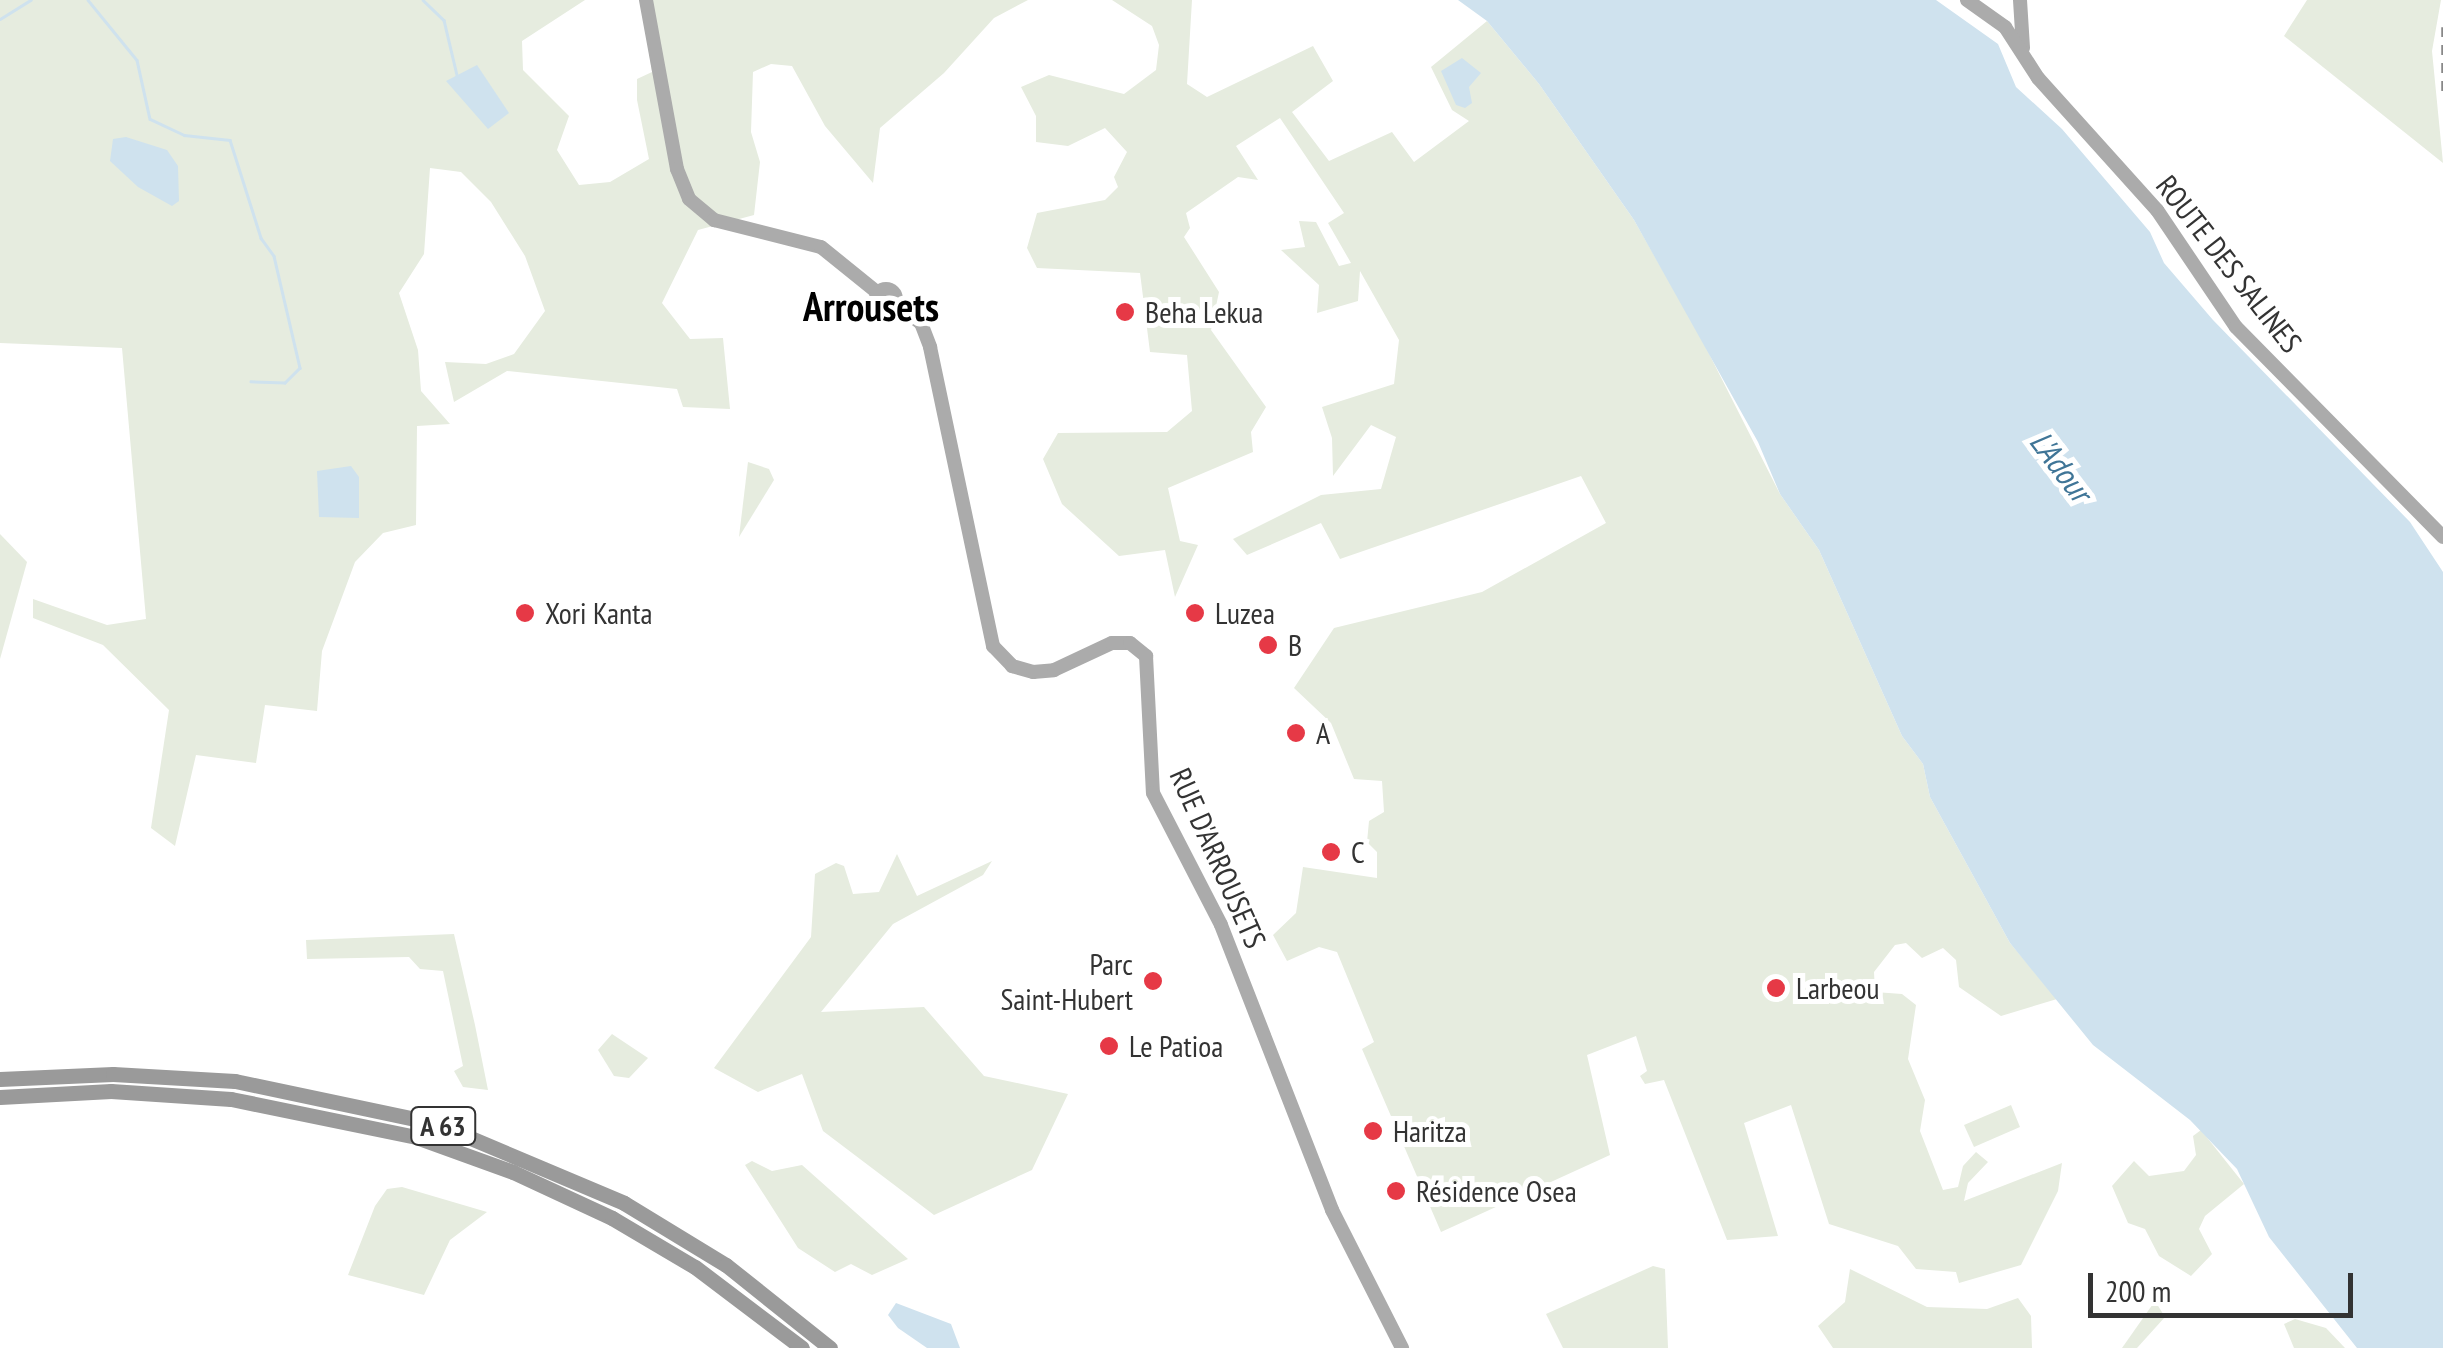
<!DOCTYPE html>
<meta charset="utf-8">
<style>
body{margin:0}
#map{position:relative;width:2443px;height:1348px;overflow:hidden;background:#fff;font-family:"PT Sans Narrow",sans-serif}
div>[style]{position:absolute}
.green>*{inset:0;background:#e6ecdf}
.water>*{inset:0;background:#cfe2ee}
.stream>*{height:2.5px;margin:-1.25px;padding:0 1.25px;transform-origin:1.25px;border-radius:1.25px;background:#cfe2ee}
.major>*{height:14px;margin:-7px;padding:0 7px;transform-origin:7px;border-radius:7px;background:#ababab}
.major>.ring{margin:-7px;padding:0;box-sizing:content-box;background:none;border:14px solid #ababab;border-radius:50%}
.highway>*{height:15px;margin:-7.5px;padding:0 7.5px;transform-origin:7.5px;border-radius:7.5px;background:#9a9a9a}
.rail>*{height:2.5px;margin-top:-1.25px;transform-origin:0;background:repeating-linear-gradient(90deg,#888 0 10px,transparent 0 18px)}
.dots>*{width:28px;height:28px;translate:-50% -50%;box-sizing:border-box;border:5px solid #fff;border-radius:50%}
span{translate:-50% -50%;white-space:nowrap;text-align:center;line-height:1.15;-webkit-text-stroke:10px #fff;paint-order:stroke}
.shield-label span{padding:2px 8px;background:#fff;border:2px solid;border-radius:8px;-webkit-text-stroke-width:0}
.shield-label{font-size:28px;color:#333;font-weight:700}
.street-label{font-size:30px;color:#333}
.poi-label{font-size:30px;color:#333}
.left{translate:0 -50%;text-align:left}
.right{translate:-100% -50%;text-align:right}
.water-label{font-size:32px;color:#3f7597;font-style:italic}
.district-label{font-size:40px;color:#000;font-weight:700}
.scale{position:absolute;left:2088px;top:1273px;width:265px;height:45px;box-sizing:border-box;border:5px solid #333;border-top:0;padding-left:12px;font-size:30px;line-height:35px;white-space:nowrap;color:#333;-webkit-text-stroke:8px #fff;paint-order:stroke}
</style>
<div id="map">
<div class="green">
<i style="clip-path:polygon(0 0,585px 0,522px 41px,523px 70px,569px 116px,557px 150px,579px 185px,610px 182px,649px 159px,637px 100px,637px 79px,652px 72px,641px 0,1028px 0,994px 18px,944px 73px,880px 128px,873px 183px,825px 126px,792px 66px,771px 64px,753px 72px,751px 132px,760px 162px,754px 215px,698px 230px,662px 303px,690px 339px,723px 338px,730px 409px,683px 407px,677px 389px,507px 371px,454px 402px,445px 362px,486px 364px,514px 354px,545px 311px,525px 256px,491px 202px,461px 172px,430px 168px,424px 254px,399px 293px,418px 350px,421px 391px,450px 424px,417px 426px,416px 525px,383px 533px,355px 562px,322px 651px,317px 711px,265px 705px,256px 763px,196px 755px,175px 846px,151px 828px,169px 710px,103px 645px,33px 618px,33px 599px,107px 625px,146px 619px,122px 348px,0 343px)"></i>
<i style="clip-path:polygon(1112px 0,1192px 0,1187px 84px,1207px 97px,1313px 46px,1333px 81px,1292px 112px,1329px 161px,1392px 132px,1414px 162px,1469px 121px,1452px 110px,1431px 67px,1487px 21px,1539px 84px,1634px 220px,1699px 334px,1780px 494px,1819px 550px,1902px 736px,1923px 764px,1930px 797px,2010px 943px,2057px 999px,2001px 1016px,1959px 987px,1956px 960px,1943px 948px,1922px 958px,1906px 943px,1895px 945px,1874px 972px,1875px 992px,1902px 994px,1916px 1005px,1908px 1059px,1925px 1100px,1920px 1131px,1943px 1190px,1958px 1187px,1963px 1166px,1976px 1152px,1988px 1162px,1968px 1183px,1964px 1201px,2062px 1163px,2058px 1191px,2021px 1265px,1959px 1283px,1956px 1272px,1916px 1269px,1898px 1246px,1829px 1224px,1791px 1105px,1744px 1123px,1778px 1236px,1727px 1240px,1664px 1080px,1645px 1084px,1640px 1076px,1647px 1071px,1636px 1036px,1587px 1055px,1610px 1155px,1441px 1232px,1362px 1049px,1374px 1042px,1337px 952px,1319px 947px,1287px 961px,1273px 935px,1296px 913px,1303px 867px,1377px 878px,1377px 852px,1367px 842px,1369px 821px,1384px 812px,1382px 781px,1354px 779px,1331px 723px,1294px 688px,1334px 628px,1482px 592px,1606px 523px,1581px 476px,1340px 559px,1321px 523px,1247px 555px,1233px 539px,1321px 495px,1381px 489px,1396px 437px,1371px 425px,1333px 476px,1332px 438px,1322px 407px,1394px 384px,1399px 340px,1360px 271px,1358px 301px,1317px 313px,1319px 285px,1281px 250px,1305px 247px,1299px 221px,1316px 222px,1339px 266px,1351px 263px,1328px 223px,1344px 213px,1280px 118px,1236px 146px,1258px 180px,1238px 177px,1186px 213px,1190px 228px,1184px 237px,1219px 292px,1211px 330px,1266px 407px,1251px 432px,1253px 452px,1168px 488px,1180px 541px,1198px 545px,1175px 597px,1165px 550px,1119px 556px,1062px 504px,1043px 459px,1058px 433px,1167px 432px,1192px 411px,1187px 355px,1150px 352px,1140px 273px,1037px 268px,1027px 248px,1037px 213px,1105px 200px,1118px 187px,1114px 177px,1127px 152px,1105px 128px,1068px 146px,1036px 142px,1036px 116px,1021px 87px,1049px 75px,1124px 94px,1156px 70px,1159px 45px,1152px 26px)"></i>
<i style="clip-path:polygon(2307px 0,2441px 0,2432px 51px,2443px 163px,2284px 36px)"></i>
<i style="clip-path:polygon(748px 462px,769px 469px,774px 480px,739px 537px)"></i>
<i style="clip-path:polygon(0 534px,27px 562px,0 659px)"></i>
<i style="clip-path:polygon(897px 854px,917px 896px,992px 861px,983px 875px,893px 924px,821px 1012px,924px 1007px,984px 1076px,1068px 1094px,1032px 1170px,934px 1215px,823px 1131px,802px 1074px,758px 1092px,714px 1068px,811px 937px,815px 874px,836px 863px,844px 866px,853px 894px,879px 892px)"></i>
<i style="clip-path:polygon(454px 934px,475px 1025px,488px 1090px,463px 1087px,454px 1071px,463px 1066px,443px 971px,420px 969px,409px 957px,307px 959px,306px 940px)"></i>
<i style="clip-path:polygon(612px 1034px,648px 1058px,629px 1078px,614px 1076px,598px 1050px)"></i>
<i style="clip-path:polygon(2011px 1105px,2020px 1127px,1974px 1147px,1964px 1125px)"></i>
<i style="clip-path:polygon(2201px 1130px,2244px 1184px,2205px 1216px,2199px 1229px,2212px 1254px,2191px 1276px,2159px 1256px,2145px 1229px,2128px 1223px,2112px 1186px,2134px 1161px,2149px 1176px,2184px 1171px,2196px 1155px,2193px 1136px)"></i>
<i style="clip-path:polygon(752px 1161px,772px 1171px,802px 1165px,908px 1259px,872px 1275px,851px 1264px,835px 1272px,798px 1248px,745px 1165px)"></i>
<i style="clip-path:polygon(402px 1187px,487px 1212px,450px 1240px,424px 1295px,348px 1275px,375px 1206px,387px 1189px)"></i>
<i style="clip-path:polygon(1653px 1266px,1665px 1269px,1668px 1348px,1563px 1348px,1546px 1314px)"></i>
<i style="clip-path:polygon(1850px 1269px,1927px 1307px,1987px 1309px,2018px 1298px,2031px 1316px,2032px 1348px,1833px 1348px,1818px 1326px,1845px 1302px)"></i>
<i style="clip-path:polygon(2155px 1301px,2165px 1317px,2137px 1348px,2122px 1348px)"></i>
<i style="clip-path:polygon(2295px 1319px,2326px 1328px,2345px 1348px,2294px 1348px,2284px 1324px)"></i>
</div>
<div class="water">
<i style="clip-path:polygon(1458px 0,1936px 0,1998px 44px,2016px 87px,2062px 129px,2150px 232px,2164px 263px,2213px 320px,2410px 522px,2443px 572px,2443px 1348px,2357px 1348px,2269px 1237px,2237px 1169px,2190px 1120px,2093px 1045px,2010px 943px,1930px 797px,1923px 764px,1902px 736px,1819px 550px,1780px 494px,1758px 442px,1634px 220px,1539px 84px,1487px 21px)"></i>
<i style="clip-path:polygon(1462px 58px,1481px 73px,1469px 87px,1472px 103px,1465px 108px,1456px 105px,1441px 71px)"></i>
<i style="clip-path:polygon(477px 65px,509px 113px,488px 129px,446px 81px)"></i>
<i style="clip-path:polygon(126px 137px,167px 150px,178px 166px,179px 201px,172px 206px,138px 187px,110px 161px,113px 139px)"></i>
<i style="clip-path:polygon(351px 466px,359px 477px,359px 518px,319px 517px,317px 471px)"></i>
<i style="clip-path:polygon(896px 1303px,951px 1324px,960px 1348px,927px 1348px,898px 1328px,888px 1315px)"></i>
</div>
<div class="stream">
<i style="left:88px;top:0;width:77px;rotate:50.8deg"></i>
<i style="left:137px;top:60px;width:60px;rotate:77.6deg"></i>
<i style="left:150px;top:119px;width:38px;rotate:25deg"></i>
<i style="left:184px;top:135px;width:46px;rotate:6.2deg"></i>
<i style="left:230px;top:140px;width:103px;rotate:72.4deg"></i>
<i style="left:261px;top:238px;width:22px;rotate:54deg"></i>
<i style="left:274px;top:256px;width:115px;rotate:76.9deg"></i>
<i style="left:300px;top:368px;width:21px;rotate:135deg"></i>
<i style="left:285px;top:383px;width:34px;rotate:-178deg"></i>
<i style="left:423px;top:0;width:29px;rotate:44deg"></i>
<i style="left:444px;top:20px;width:57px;rotate:76.7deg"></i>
<i style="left:0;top:19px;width:36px;rotate:-32deg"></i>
</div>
<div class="major">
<i style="left:646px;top:0;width:172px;rotate:79.6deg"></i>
<i style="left:677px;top:169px;width:32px;rotate:68deg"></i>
<i style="left:689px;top:199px;width:33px;rotate:40deg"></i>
<i style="left:714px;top:220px;width:110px;rotate:14.2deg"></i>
<i style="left:821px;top:247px;width:73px;rotate:38.9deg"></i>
<i style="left:1967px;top:0;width:47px;rotate:35.4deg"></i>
<i style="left:2020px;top:0;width:48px;rotate:86.4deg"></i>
<i style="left:2005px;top:27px;width:61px;rotate:57.1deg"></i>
<i style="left:2038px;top:78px;width:178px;rotate:48deg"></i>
<i style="left:2157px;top:210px;width:141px;rotate:56deg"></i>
<i style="left:2236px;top:327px;width:295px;rotate:45.4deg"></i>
<i class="ring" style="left:876px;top:289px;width:6px;height:6px"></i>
<i style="left:895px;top:303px;width:33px;rotate:38deg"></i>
<i style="left:921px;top:323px;width:26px;rotate:69deg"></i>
<i style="left:930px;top:347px;width:306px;rotate:78.1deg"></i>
<i style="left:993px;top:646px;width:28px;rotate:46deg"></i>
<i style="left:1012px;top:666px;width:22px;rotate:16deg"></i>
<i style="left:1033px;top:672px;width:21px;rotate:-5deg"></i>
<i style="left:1054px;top:670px;width:64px;rotate:-25deg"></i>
<i style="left:1112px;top:643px;width:18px"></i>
<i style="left:1130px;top:643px;width:21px;rotate:39deg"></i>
<i style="left:1146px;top:656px;width:137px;rotate:87.1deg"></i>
<i style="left:1153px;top:793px;width:148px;rotate:62.7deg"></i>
<i style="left:1221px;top:925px;width:306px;rotate:68.7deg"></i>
<i style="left:1332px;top:1210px;width:155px;rotate:63.1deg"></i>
</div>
<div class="highway">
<i style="left:0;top:1079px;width:113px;rotate:-2.5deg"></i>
<i style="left:113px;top:1074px;width:122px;rotate:3.3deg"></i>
<i style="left:235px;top:1081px;width:204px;rotate:11.9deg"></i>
<i style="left:435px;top:1123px;width:205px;rotate:22.9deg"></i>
<i style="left:624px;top:1203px;width:119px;rotate:31.3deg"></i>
<i style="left:726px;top:1265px;width:133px;rotate:38.6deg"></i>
<i style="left:0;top:1097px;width:111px;rotate:-3.1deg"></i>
<i style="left:111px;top:1091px;width:120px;rotate:3.8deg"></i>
<i style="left:231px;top:1099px;width:189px;rotate:11.6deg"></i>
<i style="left:416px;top:1137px;width:103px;rotate:19.8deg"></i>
<i style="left:513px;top:1172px;width:109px;rotate:24.9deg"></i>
<i style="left:612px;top:1218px;width:96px;rotate:30.6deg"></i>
<i style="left:695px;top:1267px;width:134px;rotate:37.1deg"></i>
</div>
<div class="rail">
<i style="left:2443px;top:27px;width:68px;rotate:90deg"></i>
</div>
<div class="dots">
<i style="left:1125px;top:312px;background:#e63946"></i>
<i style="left:525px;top:613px;background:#e63946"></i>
<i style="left:1195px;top:613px;background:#e63946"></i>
<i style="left:1268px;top:645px;background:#e63946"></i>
<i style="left:1296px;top:733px;background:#e63946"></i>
<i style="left:1331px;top:852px;background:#e63946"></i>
<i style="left:1153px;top:981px;background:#e63946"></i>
<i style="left:1776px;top:988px;background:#e63946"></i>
<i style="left:1109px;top:1046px;background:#e63946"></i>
<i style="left:1373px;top:1131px;background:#e63946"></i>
<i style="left:1396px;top:1191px;background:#e63946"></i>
</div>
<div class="shield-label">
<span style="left:443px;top:1126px">A 63</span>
</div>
<div class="street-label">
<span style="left:2229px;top:264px;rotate:52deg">ROUTE DES SALINES</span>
<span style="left:1218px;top:858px;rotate:66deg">RUE D'ARROUSETS</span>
</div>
<div class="poi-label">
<span class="left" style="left:1145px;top:312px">Beha Lekua</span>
<span class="left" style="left:545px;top:613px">Xori Kanta</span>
<span class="left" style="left:1215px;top:613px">Luzea</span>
<span class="left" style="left:1288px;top:645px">B</span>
<span class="left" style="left:1316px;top:733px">A</span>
<span class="left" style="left:1351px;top:852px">C</span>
<span class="right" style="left:1133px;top:981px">Parc<br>Saint-Hubert</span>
<span class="left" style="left:1796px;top:988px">Larbeou</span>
<span class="left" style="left:1129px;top:1046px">Le Patioa</span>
<span class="left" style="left:1393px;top:1131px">Haritza</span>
<span class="left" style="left:1416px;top:1191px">Résidence Osea</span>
</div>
<div class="water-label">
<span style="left:2061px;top:466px;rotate:53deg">L'Adour</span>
</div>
<div class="district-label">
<span style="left:871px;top:306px">Arrousets</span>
</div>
<div class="scale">200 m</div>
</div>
